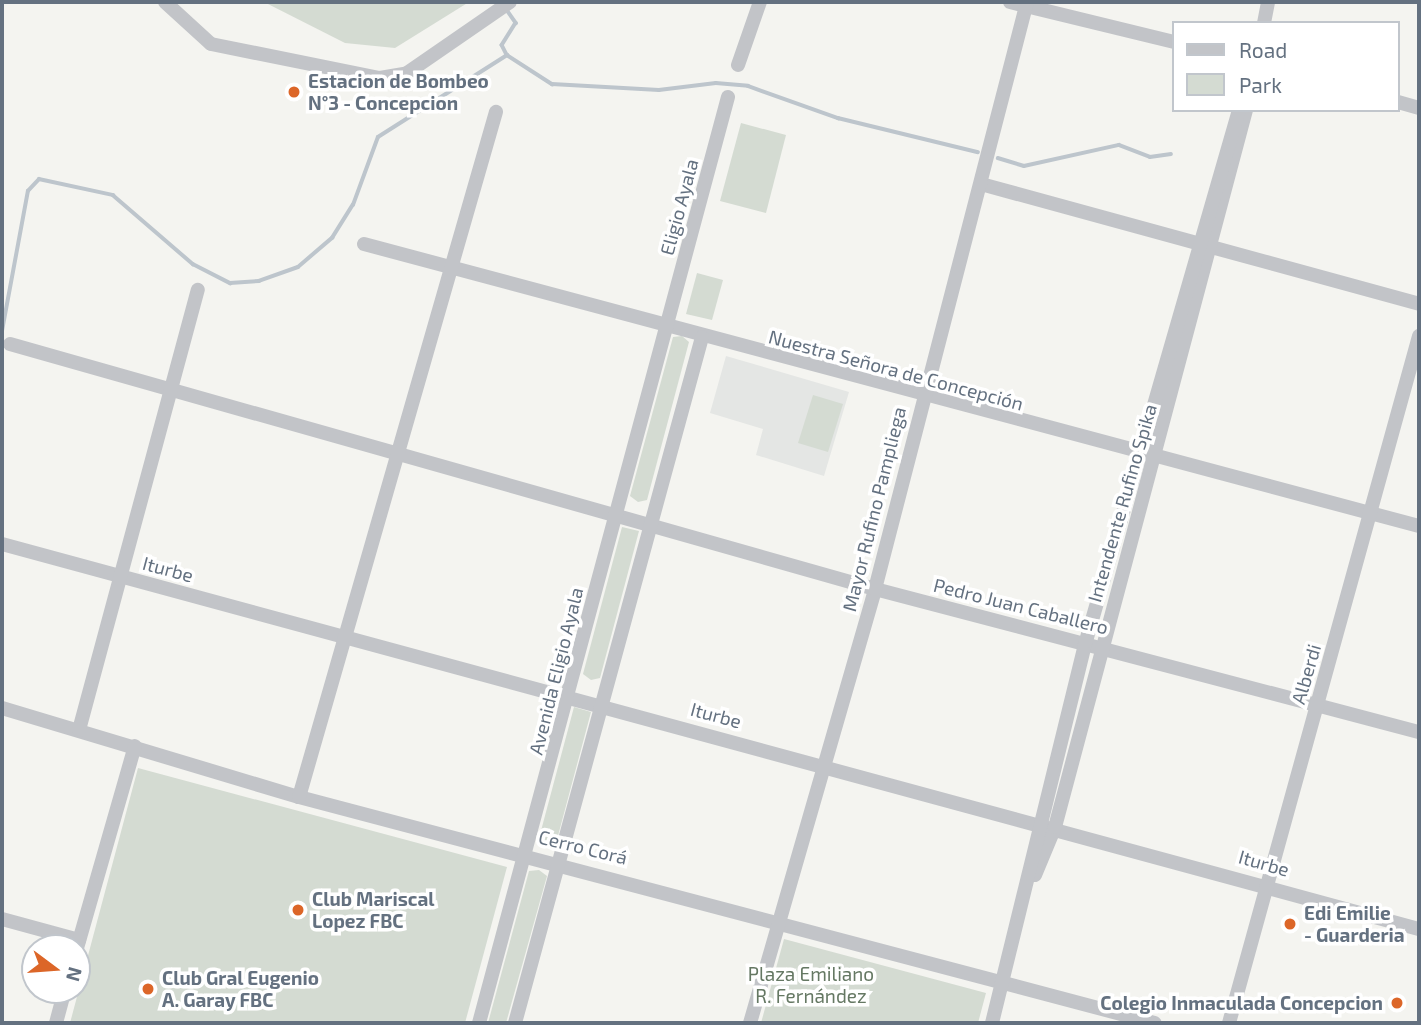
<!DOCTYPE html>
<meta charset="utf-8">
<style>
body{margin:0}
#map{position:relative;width:1421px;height:1025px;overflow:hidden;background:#f4f4f0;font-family:"Exo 2",sans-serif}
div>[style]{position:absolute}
.built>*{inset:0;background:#e4e6e4}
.green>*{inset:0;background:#d4dbd2}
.stream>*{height:3.5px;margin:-1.75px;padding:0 1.75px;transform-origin:1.75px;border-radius:1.75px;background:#bdc5cc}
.minor>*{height:14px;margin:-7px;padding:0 7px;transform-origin:7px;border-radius:7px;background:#c2c4c8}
.dots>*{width:19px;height:19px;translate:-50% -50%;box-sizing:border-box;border:4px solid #fff;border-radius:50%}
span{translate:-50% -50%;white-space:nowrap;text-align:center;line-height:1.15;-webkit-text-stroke:7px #fff;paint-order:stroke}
.poi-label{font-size:19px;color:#647180;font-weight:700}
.left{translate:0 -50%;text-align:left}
.right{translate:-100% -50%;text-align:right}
.street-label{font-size:19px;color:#647180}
.park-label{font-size:19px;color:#657863}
.frame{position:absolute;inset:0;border:4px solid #647180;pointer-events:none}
.legend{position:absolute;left:1172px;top:21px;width:228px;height:91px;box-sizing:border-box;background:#fff;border:2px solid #c1c6cc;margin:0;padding:9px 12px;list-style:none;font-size:21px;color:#647180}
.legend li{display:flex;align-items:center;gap:14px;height:35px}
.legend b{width:35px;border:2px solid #c1c6cc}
.north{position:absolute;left:21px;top:934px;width:70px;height:70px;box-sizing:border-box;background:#fff;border:2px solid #c1c6cc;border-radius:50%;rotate:106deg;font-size:19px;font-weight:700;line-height:28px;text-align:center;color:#647180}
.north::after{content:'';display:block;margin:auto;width:24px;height:32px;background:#dc6628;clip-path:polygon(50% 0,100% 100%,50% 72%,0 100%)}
</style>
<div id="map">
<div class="built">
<i style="clip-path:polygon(726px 356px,849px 392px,824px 476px,756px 455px,763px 429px,710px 413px)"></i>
</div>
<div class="green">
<i style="clip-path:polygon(264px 2px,469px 2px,395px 48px,345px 43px)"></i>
<i style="clip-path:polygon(741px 123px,786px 135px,766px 213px,720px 201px)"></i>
<i style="clip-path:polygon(697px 273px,723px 280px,712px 320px,686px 314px)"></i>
<i style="clip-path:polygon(682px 336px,689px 342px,647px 500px,638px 502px,630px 496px,673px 337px)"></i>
<i style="clip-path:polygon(813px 395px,843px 404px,828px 452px,798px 443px)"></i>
<i style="clip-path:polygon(622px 527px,639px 531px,600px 678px,591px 680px,583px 674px)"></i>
<i style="clip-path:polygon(574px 707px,591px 712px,555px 847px,546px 849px,538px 842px)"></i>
<i style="clip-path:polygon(138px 768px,507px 867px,465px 1023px,70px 1023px)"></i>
<i style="clip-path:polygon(539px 870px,547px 876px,506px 1023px,488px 1023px,529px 871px)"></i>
<i style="clip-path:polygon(784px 939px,986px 993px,978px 1023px,761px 1023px)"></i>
</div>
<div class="stream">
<i style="left:507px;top:10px;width:16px;rotate:55deg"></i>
<i style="left:516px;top:23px;width:26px;rotate:122deg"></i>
<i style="left:502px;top:45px;width:11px;rotate:63deg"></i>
<i style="left:507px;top:55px;width:54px;rotate:32.8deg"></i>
<i style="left:552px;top:84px;width:107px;rotate:3.2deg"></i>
<i style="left:659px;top:90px;width:57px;rotate:-7deg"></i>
<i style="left:716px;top:83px;width:32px;rotate:5deg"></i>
<i style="left:748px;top:86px;width:96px;rotate:19.6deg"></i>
<i style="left:838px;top:118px;width:144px;rotate:13.7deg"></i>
<i style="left:998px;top:158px;width:27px;rotate:17deg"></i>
<i style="left:1024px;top:166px;width:97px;rotate:-12.5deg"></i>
<i style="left:1119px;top:145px;width:33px;rotate:21deg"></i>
<i style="left:1150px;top:157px;width:21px;rotate:-8deg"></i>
<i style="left:2px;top:331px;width:142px;rotate:-79.5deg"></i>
<i style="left:28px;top:191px;width:16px;rotate:-47deg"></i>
<i style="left:39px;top:179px;width:76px;rotate:12.2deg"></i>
<i style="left:113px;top:195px;width:106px;rotate:40.8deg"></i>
<i style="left:193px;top:264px;width:42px;rotate:27.2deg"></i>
<i style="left:230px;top:283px;width:29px;rotate:-4deg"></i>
<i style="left:259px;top:281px;width:41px;rotate:-19.7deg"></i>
<i style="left:298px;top:267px;width:45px;rotate:-40.5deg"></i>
<i style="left:332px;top:238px;width:39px;rotate:-58deg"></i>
<i style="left:353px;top:205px;width:72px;rotate:-69.8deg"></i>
<i style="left:378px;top:137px;width:153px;rotate:-32.4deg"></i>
</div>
<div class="minor">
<i style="left:165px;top:2px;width:62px;rotate:42.4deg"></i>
<i style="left:211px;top:44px;width:172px;rotate:11.4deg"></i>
<i style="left:380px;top:78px;width:27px;rotate:-10deg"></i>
<i style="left:407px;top:73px;width:125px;rotate:-34.6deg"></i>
<i style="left:1010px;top:2px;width:169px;rotate:13.7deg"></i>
<i style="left:1264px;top:23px;width:21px;rotate:-79deg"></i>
<i style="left:738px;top:65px;width:67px;rotate:-70.8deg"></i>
<i style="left:1398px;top:102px;width:22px;rotate:16deg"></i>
<i style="left:981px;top:184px;width:454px;rotate:15.3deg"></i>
<i style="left:364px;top:244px;width:1092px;rotate:14.97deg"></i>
<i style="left:10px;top:344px;width:899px;rotate:15.81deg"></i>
<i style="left:875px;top:589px;width:562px;rotate:14.73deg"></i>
<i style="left:2px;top:544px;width:1468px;rotate:15.2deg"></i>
<i style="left:2px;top:708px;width:310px;rotate:16.7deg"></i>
<i style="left:299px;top:797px;width:885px;rotate:14.79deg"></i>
<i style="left:79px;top:730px;width:456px;rotate:-74.9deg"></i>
<i style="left:299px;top:797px;width:713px;rotate:-73.96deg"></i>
<i style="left:1035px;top:875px;width:52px;rotate:-67.4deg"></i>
<i style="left:1055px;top:827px;width:742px;rotate:-75.08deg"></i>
<i style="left:2px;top:919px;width:80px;rotate:15.3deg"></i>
<i style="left:77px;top:948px;width:210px;rotate:-74deg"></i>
<i style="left:56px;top:1023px;width:34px;rotate:-75deg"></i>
<i style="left:479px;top:1023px;width:959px;rotate:-74.95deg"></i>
<i style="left:515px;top:1023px;width:711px;rotate:-74.75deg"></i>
<i style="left:750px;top:1023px;width:452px;rotate:-73.9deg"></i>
<i style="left:875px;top:589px;width:606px;rotate:-75.48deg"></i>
<i style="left:992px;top:1023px;width:393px;rotate:-76.2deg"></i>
<i style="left:1086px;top:641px;width:553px;rotate:-73.93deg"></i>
<i style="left:1229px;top:1023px;width:713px;rotate:-74.54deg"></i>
</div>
<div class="dots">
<i style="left:294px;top:92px;background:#dc6628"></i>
<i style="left:298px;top:910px;background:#dc6628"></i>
<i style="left:1290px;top:924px;background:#dc6628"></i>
<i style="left:148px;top:989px;background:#dc6628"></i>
<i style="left:1397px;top:1003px;background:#dc6628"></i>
</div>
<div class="poi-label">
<span class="left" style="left:308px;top:92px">Estacion de Bombeo<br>N°3 - Concepcion</span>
<span class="left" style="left:312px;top:910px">Club Mariscal<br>Lopez FBC</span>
<span class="left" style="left:1304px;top:924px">Edi Emilie<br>- Guarderia</span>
<span class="left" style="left:162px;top:989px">Club Gral Eugenio<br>A. Garay FBC</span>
<span class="right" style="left:1383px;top:1003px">Colegio Inmaculada Concepcion</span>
</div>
<div class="street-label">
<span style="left:679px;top:207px;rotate:-75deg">Eligio Ayala</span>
<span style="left:896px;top:370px;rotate:15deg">Nuestra Señora de Concepción</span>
<span style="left:1122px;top:503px;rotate:-74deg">Intendente Rufino Spika</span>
<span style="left:874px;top:509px;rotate:-76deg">Mayor Rufino Pampliega</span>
<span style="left:168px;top:569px;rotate:15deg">Iturbe</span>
<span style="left:1021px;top:606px;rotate:14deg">Pedro Juan Caballero</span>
<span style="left:556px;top:671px;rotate:-76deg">Avenida Eligio Ayala</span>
<span style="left:1306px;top:674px;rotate:-74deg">Alberdi</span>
<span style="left:716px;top:715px;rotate:15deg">Iturbe</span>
<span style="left:583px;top:847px;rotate:14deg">Cerro Corá</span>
<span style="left:1264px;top:863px;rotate:16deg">Iturbe</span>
</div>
<div class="park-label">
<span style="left:811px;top:985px">Plaza Emiliano<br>R. Fernández</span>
</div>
<div class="frame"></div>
<ul class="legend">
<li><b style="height:9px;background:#c2c4c8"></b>Road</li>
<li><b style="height:19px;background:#d4dbd2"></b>Park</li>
</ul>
<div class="north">N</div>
</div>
